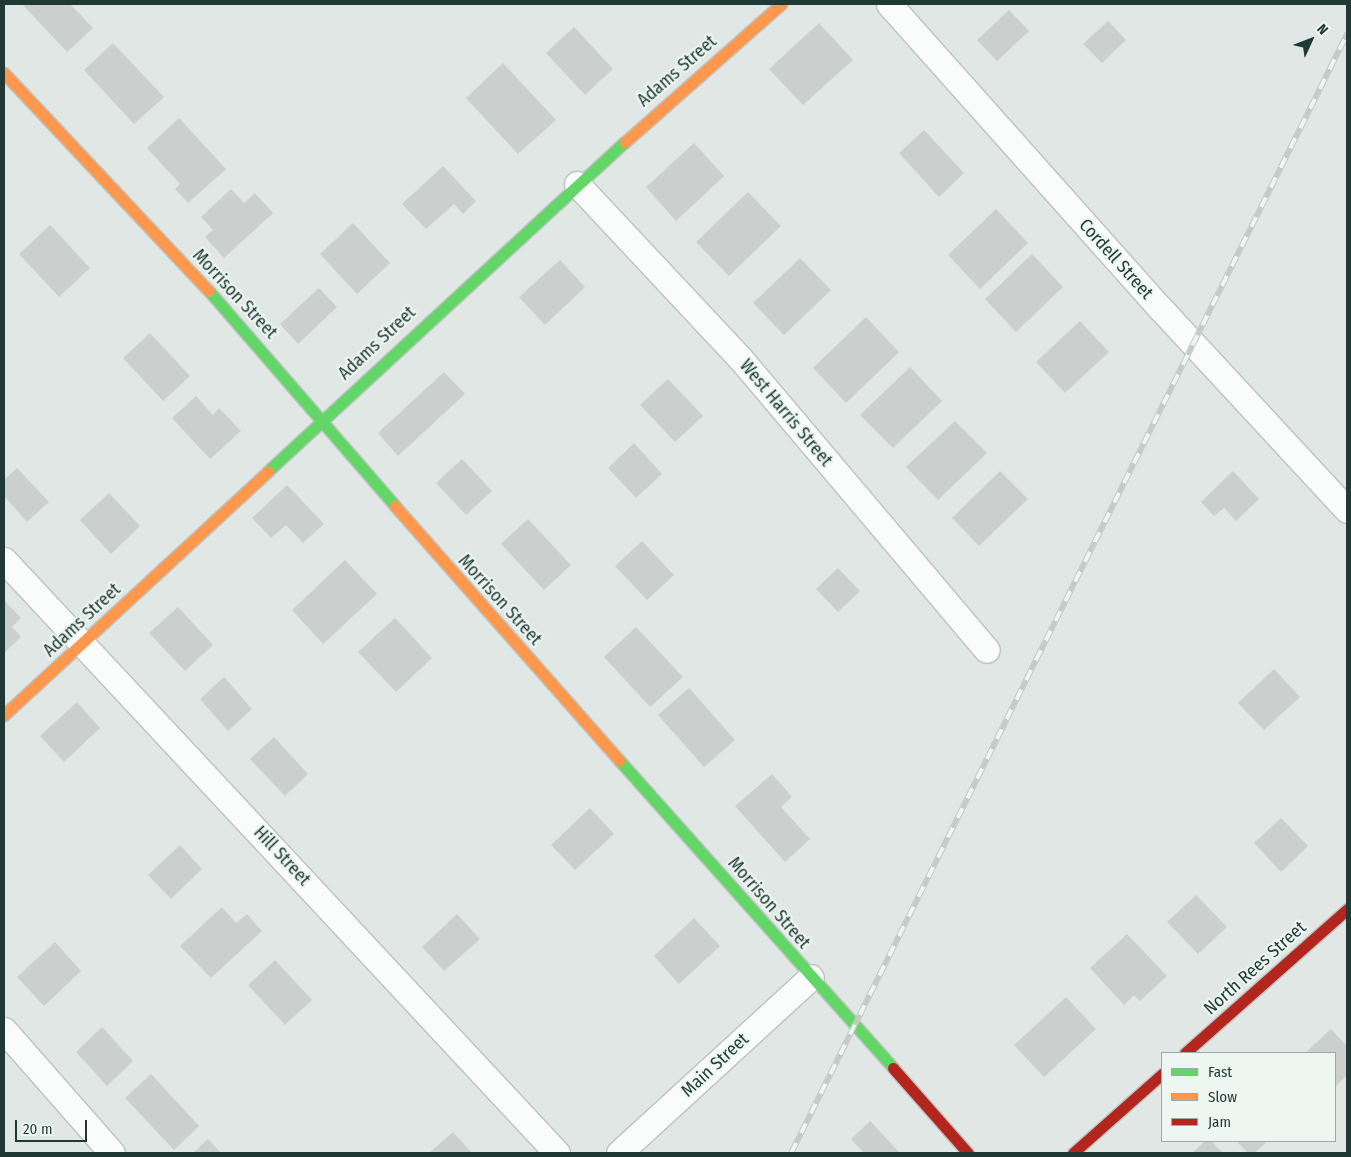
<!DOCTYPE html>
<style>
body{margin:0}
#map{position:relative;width:1351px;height:1157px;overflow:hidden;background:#e0e7e4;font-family:"Fira Sans Condensed",sans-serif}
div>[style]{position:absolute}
.building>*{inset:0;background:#cbd0ce}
.roads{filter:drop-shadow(1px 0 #bdc3c1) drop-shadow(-1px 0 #bdc3c1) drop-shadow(0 1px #bdc3c1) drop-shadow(0 -1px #bdc3c1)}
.street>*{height:25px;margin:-12.5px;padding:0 12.5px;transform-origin:12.5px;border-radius:12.5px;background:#fafbfb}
.fast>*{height:11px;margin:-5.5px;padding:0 5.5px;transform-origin:5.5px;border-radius:5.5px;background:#63d668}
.slow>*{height:11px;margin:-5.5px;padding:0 5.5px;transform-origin:5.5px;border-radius:5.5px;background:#ff974d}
.jam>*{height:11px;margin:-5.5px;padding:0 5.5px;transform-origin:5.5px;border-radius:5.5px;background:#b3261e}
.rail>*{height:5.5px;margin-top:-2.75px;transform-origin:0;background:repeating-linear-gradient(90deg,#eef6f2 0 11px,#c6c9c8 0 22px);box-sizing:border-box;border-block:1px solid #c6c9c8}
span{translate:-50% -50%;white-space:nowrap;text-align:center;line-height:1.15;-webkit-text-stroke:4px #eef6f2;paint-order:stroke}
.street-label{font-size:18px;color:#1f3934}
.frame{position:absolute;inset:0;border:5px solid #1f3934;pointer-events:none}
.legend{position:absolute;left:1161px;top:1052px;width:175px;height:90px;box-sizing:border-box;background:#eef6f2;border:1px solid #9baaa6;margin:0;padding:6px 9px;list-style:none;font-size:15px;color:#1f3934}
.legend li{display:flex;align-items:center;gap:10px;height:25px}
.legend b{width:25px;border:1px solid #9baaa6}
.north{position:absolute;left:1286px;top:15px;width:50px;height:50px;-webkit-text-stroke:4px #eef6f2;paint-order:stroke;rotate:47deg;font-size:14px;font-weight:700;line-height:20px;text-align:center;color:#1f3934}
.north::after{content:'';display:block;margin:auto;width:18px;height:22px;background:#1f3934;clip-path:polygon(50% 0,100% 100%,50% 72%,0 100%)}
.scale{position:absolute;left:15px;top:1120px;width:72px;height:22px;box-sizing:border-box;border:2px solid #1f3934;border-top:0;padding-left:6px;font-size:15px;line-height:18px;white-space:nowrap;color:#1f3934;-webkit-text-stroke:4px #eef6f2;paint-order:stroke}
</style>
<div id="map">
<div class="building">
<i style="clip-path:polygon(22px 4px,70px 4px,93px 28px,67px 52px)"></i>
<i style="clip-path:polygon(1009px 10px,1029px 31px,997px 61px,977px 40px)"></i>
<i style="clip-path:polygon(1108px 21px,1126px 40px,1102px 63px,1083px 44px)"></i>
<i style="clip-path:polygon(819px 23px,853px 60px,803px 105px,769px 69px)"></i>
<i style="clip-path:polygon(574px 27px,613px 69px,585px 95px,546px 53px)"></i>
<i style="clip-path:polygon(113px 43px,164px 97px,134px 124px,84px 70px)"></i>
<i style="clip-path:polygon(503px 63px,556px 120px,518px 154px,466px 98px)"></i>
<i style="clip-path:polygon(179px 118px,226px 169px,188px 203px,175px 189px,180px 184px,147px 148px)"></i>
<i style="clip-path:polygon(924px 130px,964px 173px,939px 197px,899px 153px)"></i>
<i style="clip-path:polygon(694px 143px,724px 176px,676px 221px,646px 187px)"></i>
<i style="clip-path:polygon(443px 166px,476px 201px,463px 214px,454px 204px,426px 229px,402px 204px)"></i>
<i style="clip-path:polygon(231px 189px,244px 203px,255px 193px,273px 213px,224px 258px,205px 237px,213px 230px,201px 217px)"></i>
<i style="clip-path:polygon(748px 192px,781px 226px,729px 276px,696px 242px)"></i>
<i style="clip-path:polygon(996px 209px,1028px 243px,980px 289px,948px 255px)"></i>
<i style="clip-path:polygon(353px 223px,390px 263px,357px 294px,320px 254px)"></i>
<i style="clip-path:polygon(50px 225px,90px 268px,59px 297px,19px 254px)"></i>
<i style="clip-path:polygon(1032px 254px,1063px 287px,1016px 332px,985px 299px)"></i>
<i style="clip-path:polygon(800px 258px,831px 290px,784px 335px,753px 303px)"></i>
<i style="clip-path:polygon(560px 260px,585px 287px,545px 325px,519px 297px)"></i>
<i style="clip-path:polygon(319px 288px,337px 307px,298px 344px,280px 324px)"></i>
<i style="clip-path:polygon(866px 317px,899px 352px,846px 403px,813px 368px)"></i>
<i style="clip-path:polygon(1080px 321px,1109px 352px,1065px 393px,1036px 362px)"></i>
<i style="clip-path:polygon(150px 333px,190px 376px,163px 401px,123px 358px)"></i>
<i style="clip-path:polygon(910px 367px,942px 401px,893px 448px,860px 415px)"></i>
<i style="clip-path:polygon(444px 372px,465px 394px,398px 456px,378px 433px)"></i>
<i style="clip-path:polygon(668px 379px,703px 416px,675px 442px,640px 405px)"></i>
<i style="clip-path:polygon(196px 396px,213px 415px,219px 408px,241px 431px,210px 459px,172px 418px)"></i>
<i style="clip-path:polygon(955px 421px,987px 453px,938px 500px,906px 467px)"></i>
<i style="clip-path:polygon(634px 443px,662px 474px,636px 498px,608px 468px)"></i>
<i style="clip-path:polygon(462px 459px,492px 491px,466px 515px,436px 483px)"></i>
<i style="clip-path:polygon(17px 468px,49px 502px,27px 522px,4px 496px,4px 480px)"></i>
<i style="clip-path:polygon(1000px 471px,1028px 499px,979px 546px,952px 518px)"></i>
<i style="clip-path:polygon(1233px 471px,1259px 499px,1236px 521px,1224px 508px,1214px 516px,1201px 502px)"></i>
<i style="clip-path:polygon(287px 485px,324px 524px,303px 543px,286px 525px,271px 538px,252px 518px)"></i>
<i style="clip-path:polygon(109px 493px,140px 526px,111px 554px,80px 520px)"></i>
<i style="clip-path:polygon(528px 519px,571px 565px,544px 590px,501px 544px)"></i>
<i style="clip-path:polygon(642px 541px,674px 575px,647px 600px,615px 566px)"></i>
<i style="clip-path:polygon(345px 560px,377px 594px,323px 644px,292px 610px)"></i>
<i style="clip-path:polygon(838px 568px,860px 591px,838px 612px,816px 589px)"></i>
<i style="clip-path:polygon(4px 600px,21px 618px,12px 627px,21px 637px,4px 653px)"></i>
<i style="clip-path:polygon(178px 607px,213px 645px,185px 671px,149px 633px)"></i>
<i style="clip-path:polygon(395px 618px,432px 658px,396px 692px,358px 652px)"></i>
<i style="clip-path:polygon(636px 627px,683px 677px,650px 707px,604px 657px)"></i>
<i style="clip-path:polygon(1274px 669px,1300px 697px,1264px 730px,1238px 703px)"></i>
<i style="clip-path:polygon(224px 677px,252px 709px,228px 731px,200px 699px)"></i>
<i style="clip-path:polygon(689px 688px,735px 740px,704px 767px,658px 715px)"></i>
<i style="clip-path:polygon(77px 702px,100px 728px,64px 762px,40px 736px)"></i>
<i style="clip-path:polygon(274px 737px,308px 774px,285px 796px,250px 759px)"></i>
<i style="clip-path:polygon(772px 774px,792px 797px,781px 807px,810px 839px,785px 862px,735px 806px)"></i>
<i style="clip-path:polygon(590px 808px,614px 834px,575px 870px,551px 845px)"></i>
<i style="clip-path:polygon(1281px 818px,1308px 846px,1281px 872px,1254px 843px)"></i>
<i style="clip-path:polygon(180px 845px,202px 869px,171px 899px,148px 875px)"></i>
<i style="clip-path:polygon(1196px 895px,1227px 927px,1198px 954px,1167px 922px)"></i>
<i style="clip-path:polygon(222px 907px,236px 923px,247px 914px,262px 931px,211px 978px,180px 946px)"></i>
<i style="clip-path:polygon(457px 914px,480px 939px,444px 971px,422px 947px)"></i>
<i style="clip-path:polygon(694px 918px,720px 946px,679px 984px,654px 956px)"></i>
<i style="clip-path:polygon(1127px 934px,1167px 976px,1140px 1001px,1134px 995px,1124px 1005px,1090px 968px)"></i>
<i style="clip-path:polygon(55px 942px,81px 971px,44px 1006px,17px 977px)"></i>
<i style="clip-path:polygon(275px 960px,312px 1000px,285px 1025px,248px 985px)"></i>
<i style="clip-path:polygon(1066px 997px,1096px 1029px,1044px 1077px,1014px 1045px)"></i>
<i style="clip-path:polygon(102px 1027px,133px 1061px,107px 1086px,76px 1052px)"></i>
<i style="clip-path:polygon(1331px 1029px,1347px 1046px,1347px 1075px,1335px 1087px,1335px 1053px,1305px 1053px)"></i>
<i style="clip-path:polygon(151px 1074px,199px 1126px,174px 1150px,125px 1098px)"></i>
<i style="clip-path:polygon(870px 1121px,900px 1153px,864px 1153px,851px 1139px)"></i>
<i style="clip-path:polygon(453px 1132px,472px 1153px,429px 1153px)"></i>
<i style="clip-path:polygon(208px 1139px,221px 1153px,193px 1153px)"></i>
<i style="clip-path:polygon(1205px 1141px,1211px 1141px,1223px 1153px,1192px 1153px)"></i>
<i style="clip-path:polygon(1236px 1141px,1268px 1141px,1254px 1153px,1248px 1153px)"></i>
</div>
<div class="roads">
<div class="street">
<i style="left:889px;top:4px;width:407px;rotate:48.3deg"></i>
<i style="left:1160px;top:308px;width:275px;rotate:47.2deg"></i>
<i style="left:577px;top:184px;width:238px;rotate:46.9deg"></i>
<i style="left:740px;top:358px;width:382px;rotate:49.8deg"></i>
<i style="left:4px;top:560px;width:811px;rotate:47deg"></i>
<i style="left:4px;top:1030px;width:164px;rotate:48.7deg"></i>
<i style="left:619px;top:1153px;width:260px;rotate:-42.5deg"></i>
</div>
<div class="fast">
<i style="left:209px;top:291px;width:284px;rotate:49.1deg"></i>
<i style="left:268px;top:471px;width:485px;rotate:-42.7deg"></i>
<i style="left:619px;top:760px;width:412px;rotate:48.3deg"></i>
</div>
<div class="slow">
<i style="left:4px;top:73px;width:299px;rotate:46.8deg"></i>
<i style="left:625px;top:142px;width:208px;rotate:-41.5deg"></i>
<i style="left:395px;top:506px;width:339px;rotate:48.6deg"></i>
<i style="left:4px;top:715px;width:359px;rotate:-42.7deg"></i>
</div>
<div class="jam">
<i style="left:1185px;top:1053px;width:217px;rotate:-41.6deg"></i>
<i style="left:893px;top:1068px;width:113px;rotate:48.6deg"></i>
<i style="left:1073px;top:1153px;width:119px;rotate:-41.6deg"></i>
</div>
</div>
<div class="rail">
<i style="left:791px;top:1153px;width:1250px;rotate:-63.58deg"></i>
</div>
<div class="street-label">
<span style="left:677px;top:71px;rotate:-41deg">Adams Street</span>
<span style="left:1116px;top:259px;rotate:48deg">Cordell Street</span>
<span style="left:235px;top:294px;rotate:47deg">Morrison Street</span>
<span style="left:377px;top:343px;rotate:-43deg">Adams Street</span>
<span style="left:786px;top:413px;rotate:50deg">West Harris Street</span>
<span style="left:500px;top:600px;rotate:48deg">Morrison Street</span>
<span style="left:82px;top:620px;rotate:-43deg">Adams Street</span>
<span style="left:282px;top:856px;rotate:47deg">Hill Street</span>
<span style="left:769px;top:903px;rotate:49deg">Morrison Street</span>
<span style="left:1255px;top:968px;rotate:-42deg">North Rees Street</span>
<span style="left:715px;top:1065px;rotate:-43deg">Main Street</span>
</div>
<div class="frame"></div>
<ul class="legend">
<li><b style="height:6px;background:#63d668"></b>Fast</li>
<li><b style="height:6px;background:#ff974d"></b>Slow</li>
<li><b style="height:6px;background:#b3261e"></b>Jam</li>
</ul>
<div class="north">N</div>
<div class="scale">20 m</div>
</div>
